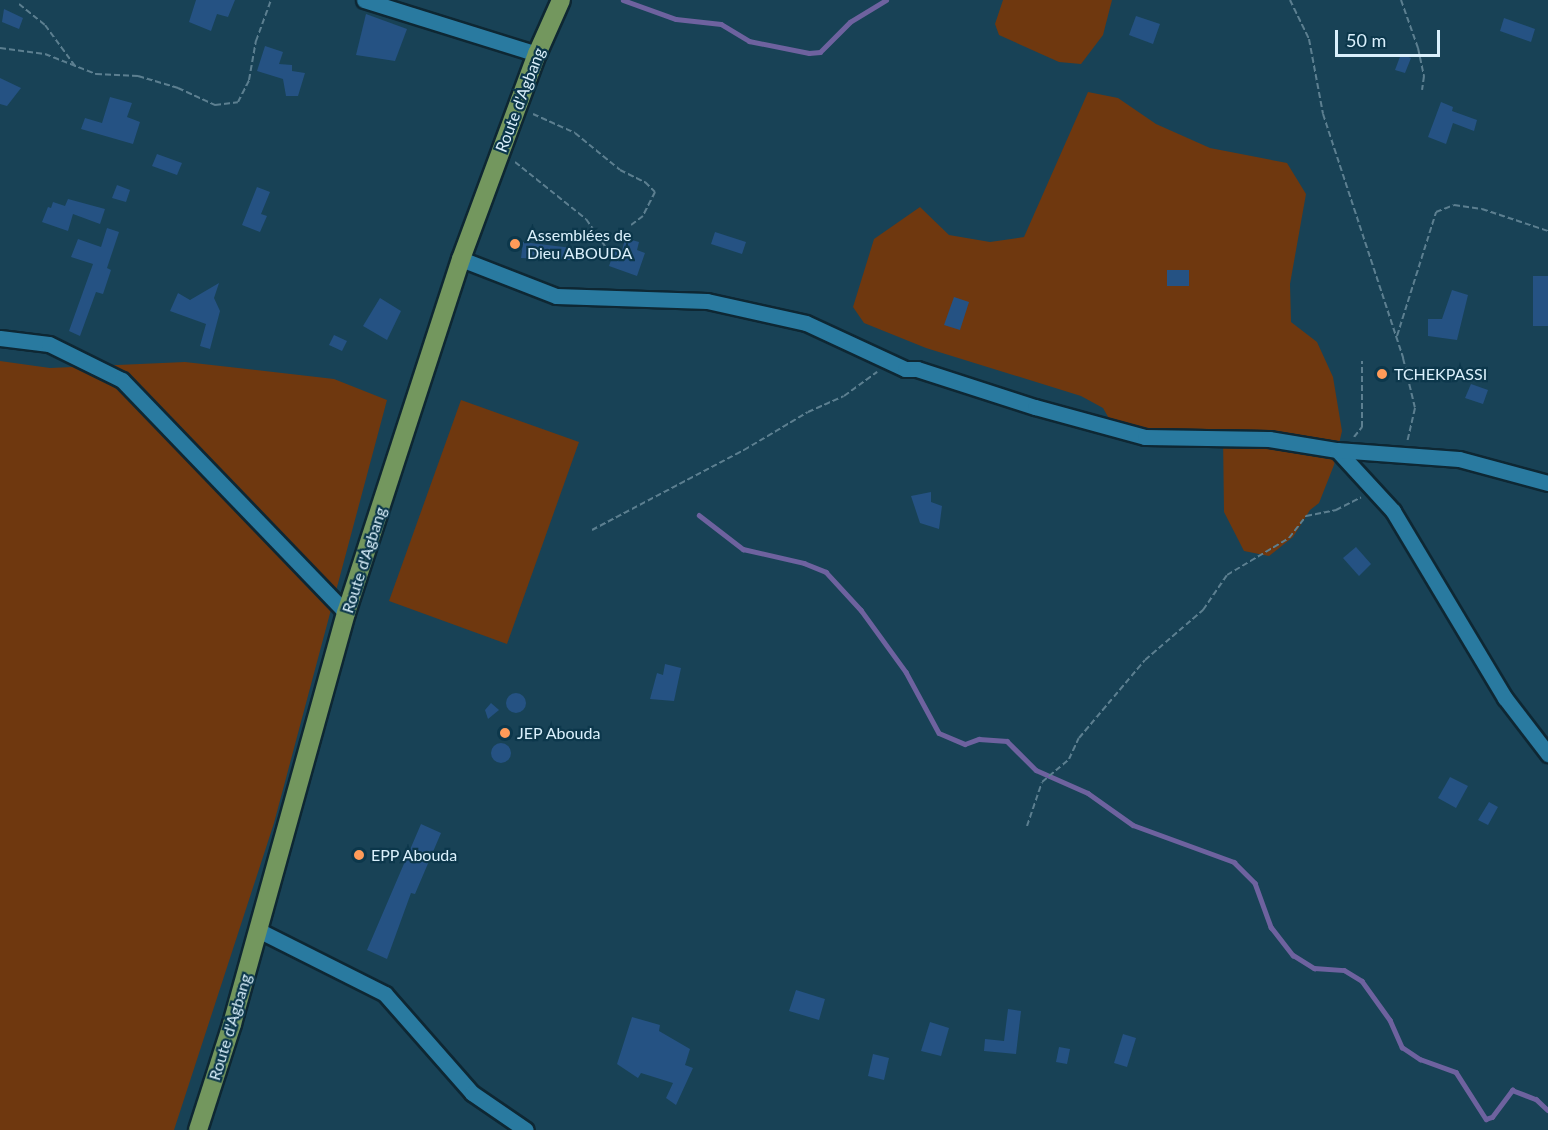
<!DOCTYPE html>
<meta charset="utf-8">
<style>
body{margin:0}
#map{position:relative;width:1548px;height:1130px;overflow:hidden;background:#184256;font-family:Lato,sans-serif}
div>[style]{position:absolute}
.green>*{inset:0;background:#6f380f}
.stream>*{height:4.5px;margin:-2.25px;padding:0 2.25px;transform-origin:2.25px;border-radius:2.25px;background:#6e629f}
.building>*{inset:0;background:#255283}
.round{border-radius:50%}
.path>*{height:2px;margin-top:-1px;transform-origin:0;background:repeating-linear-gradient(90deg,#5c7f90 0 6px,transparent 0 9px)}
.roads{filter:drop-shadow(2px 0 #0e2733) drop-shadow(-2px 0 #0e2733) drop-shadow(0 2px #0e2733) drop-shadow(0 -2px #0e2733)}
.minor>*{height:15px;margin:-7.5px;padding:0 7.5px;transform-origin:7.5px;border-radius:7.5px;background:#297aa0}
.major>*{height:18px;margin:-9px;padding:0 9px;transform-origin:9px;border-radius:9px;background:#73975e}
.dots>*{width:16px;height:16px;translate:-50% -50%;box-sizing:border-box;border:3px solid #0c374b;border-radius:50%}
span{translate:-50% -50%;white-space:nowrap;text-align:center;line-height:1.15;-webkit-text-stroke:4.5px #0c374b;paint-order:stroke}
.street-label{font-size:16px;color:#daf0fc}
.poi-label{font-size:16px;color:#daf0fc}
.left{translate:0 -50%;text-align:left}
.scale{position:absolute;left:1335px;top:30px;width:105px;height:27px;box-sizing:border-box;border:3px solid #daf0fc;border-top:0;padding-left:8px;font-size:18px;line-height:21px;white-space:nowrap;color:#daf0fc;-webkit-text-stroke:4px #0c374b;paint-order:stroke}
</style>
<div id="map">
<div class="green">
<i style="clip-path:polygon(1003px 0,1112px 0,1103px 35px,1081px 64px,1059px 62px,999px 35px,995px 24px)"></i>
<i style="clip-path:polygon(1088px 92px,1118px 98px,1156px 124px,1210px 148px,1287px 163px,1306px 194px,1290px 284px,1291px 322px,1317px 342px,1333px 377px,1342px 431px,1334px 465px,1319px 503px,1310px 510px,1293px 537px,1269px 556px,1244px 551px,1224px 512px,1223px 436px,1170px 435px,1111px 422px,1103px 408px,1081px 396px,926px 348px,864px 323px,853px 307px,874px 239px,920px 207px,949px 235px,990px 242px,1024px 237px)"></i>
<i style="clip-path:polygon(0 361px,50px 368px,185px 362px,334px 379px,387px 400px,274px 823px,174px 1130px,0 1130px)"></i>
<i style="clip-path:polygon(461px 400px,579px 442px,507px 644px,389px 601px)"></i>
</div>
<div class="stream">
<i style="left:623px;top:0;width:56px;rotate:19.7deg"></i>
<i style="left:676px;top:19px;width:45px;rotate:6.3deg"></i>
<i style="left:721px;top:24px;width:33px;rotate:31deg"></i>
<i style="left:749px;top:41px;width:61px;rotate:11.3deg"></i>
<i style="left:809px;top:53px;width:11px;rotate:-5deg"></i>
<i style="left:820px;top:52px;width:42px;rotate:-45deg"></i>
<i style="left:850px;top:22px;width:42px;rotate:-31.4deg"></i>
<i style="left:699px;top:515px;width:56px;rotate:37.7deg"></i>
<i style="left:743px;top:549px;width:63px;rotate:12.9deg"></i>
<i style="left:804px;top:563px;width:24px;rotate:22deg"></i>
<i style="left:826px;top:572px;width:52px;rotate:47.4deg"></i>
<i style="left:861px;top:610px;width:77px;rotate:54deg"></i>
<i style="left:906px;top:672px;width:69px;rotate:61.6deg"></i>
<i style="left:939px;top:733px;width:28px;rotate:23deg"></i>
<i style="left:965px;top:744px;width:15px;rotate:-20deg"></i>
<i style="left:979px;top:739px;width:28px;rotate:4deg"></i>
<i style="left:1007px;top:741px;width:41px;rotate:45deg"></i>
<i style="left:1036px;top:770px;width:57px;rotate:23.9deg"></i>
<i style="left:1088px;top:793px;width:55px;rotate:35.4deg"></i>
<i style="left:1133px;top:825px;width:108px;rotate:20.1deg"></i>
<i style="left:1234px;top:862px;width:30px;rotate:45deg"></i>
<i style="left:1255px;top:883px;width:47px;rotate:70deg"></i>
<i style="left:1271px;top:927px;width:36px;rotate:52deg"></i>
<i style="left:1293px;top:955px;width:25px;rotate:32deg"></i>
<i style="left:1314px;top:968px;width:30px;rotate:4deg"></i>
<i style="left:1344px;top:970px;width:21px;rotate:31deg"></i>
<i style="left:1362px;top:981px;width:48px;rotate:54.3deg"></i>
<i style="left:1390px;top:1020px;width:30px;rotate:66deg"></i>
<i style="left:1402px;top:1047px;width:22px;rotate:34deg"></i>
<i style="left:1420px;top:1059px;width:38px;rotate:20deg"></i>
<i style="left:1456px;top:1072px;width:56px;rotate:57.4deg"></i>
<i style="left:1486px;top:1119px;width:6px;rotate:-18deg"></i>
<i style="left:1492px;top:1117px;width:34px;rotate:-53deg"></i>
<i style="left:1512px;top:1090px;width:26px;rotate:21deg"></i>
<i style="left:1536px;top:1099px;width:16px;rotate:43deg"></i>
</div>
<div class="building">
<i style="clip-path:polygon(196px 0,235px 0,228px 17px,217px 14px,211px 31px,189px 22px)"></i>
<i style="clip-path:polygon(4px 9px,23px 18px,19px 29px,2px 22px)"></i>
<i style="clip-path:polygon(366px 14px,407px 29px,395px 61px,356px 55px)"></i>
<i style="clip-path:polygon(1136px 16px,1160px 24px,1153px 44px,1129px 35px)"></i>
<i style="clip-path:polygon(1504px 18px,1535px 29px,1531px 42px,1500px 31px)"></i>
<i style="clip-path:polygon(265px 46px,283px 52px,279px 64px,292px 65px,292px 71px,305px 73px,298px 96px,286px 96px,283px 79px,257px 71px)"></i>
<i style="clip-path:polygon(1401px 54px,1411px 58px,1405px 73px,1395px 70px)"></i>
<i style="clip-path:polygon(0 78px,21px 88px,7px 106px,0 104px)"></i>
<i style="clip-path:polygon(110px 97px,132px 103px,127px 117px,140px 122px,133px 144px,81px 129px,85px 118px,102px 123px)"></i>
<i style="clip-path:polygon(1441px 102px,1453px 107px,1452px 111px,1477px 120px,1474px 131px,1453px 123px,1446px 144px,1428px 137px)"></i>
<i style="clip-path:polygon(157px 154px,182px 163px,177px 175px,152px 166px)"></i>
<i style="clip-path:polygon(117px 185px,130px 190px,126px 202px,112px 198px)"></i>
<i style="clip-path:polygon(257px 187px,270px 192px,261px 214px,267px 216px,260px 232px,242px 225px)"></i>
<i style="clip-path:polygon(68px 199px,105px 209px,100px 224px,73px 214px,68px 231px,42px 222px,48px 207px,51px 208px,53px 202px,65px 206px)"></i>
<i style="clip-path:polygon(107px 228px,119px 232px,107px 268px,111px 270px,103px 294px,96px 292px,80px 336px,69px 331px,93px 264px,71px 257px,78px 239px,101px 247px)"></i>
<i style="clip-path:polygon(715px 232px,746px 242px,742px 254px,711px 244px)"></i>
<i style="clip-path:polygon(625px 238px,639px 242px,637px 250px,645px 253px,637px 276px,609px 266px,615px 249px,622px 251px)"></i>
<i style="clip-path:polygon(523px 242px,572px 248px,570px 260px,521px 258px)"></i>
<i style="clip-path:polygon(1167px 270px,1189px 270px,1189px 286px,1167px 286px)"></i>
<i style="clip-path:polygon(1533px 276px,1548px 276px,1548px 326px,1533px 326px)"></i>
<i style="clip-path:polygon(219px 283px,214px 298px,220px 311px,210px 349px,200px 346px,206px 324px,170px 311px,178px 293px,190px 300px)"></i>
<i style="clip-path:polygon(1452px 290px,1468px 295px,1457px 340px,1428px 336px,1428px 319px,1442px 319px)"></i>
<i style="clip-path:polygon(954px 297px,969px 302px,960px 330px,944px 325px)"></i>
<i style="clip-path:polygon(380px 298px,401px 311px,387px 340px,363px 326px)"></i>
<i style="clip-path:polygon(334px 335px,347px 341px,342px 351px,329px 345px)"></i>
<i style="clip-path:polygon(1471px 384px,1488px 390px,1483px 404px,1465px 398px)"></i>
<i style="clip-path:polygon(931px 492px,931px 502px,942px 506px,939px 529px,920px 523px,911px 496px)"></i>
<i style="clip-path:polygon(1356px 547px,1371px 564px,1359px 576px,1343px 558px)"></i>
<i style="clip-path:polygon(665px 664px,681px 668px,674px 701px,650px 699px,657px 673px,663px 675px)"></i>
<i class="round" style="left:506px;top:693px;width:20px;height:20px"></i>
<i style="clip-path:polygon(491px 703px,499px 710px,488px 719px,485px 710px)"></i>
<i class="round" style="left:491px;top:743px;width:20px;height:20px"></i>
<i style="clip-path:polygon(1450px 777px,1468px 786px,1456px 808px,1438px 798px)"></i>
<i style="clip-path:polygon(1489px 802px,1498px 807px,1488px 825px,1478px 820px)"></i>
<i style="clip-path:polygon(421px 824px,441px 833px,415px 894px,411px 893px,387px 959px,367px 950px)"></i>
<i style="clip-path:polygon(796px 990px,825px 999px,819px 1020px,789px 1011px)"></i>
<i style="clip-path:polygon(1008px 1009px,1021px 1011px,1016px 1054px,984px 1051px,985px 1039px,1004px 1041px)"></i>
<i style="clip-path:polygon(632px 1017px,660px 1025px,659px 1031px,690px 1049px,685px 1065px,693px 1068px,676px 1105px,666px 1098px,673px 1083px,641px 1073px,638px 1078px,617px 1064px)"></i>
<i style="clip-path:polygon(930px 1022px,949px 1028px,941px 1056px,921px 1051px)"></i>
<i style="clip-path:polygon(1123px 1034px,1136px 1038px,1127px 1067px,1114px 1063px)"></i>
<i style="clip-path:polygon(1059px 1047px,1070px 1049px,1067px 1064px,1056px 1062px)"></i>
<i style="clip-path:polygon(873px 1054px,889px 1058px,884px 1080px,868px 1076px)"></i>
</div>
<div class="path">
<i style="left:1290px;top:0;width:43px;rotate:64deg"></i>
<i style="left:1309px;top:39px;width:76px;rotate:79.4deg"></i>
<i style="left:1323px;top:114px;width:257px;rotate:71.8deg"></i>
<i style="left:1403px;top:358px;width:51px;rotate:76.5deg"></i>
<i style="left:1415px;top:408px;width:35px;rotate:103deg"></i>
<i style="left:1401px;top:0;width:51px;rotate:70.5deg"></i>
<i style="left:1418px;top:48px;width:29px;rotate:78deg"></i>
<i style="left:1424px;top:76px;width:14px;rotate:98deg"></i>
<i style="left:19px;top:4px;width:33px;rotate:39deg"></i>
<i style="left:45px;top:25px;width:51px;rotate:53.8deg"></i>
<i style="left:0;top:48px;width:45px;rotate:7.6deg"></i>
<i style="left:45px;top:54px;width:55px;rotate:21.4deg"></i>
<i style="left:96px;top:74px;width:42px;rotate:2.7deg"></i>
<i style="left:138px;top:76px;width:42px;rotate:16.7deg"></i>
<i style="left:178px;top:88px;width:41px;rotate:24.7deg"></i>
<i style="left:215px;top:105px;width:23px;rotate:-7deg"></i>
<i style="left:238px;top:102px;width:25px;rotate:-63deg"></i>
<i style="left:249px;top:80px;width:40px;rotate:-80deg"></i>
<i style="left:256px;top:41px;width:44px;rotate:-69.9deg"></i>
<i style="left:533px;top:114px;width:46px;rotate:24.3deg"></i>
<i style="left:575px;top:133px;width:58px;rotate:39.4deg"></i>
<i style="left:620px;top:170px;width:28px;rotate:26deg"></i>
<i style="left:645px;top:182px;width:14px;rotate:45deg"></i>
<i style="left:655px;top:192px;width:27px;rotate:117deg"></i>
<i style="left:643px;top:216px;width:15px;rotate:143deg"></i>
<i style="left:515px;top:162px;width:91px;rotate:38.8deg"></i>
<i style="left:586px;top:219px;width:35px;rotate:55deg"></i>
<i style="left:1397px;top:336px;width:130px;rotate:-72.5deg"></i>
<i style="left:1436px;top:212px;width:19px;rotate:-21deg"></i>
<i style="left:1454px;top:205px;width:28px;rotate:8deg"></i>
<i style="left:1482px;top:209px;width:70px;rotate:18.4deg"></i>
<i style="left:1354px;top:437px;width:13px;rotate:-51deg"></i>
<i style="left:1362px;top:427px;width:66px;rotate:-90deg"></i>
<i style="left:592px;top:530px;width:172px;rotate:-27.8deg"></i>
<i style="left:744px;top:450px;width:74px;rotate:-30.7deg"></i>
<i style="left:808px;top:412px;width:39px;rotate:-24deg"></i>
<i style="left:844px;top:396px;width:41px;rotate:-36deg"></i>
<i style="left:1027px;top:826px;width:46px;rotate:-71.2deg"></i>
<i style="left:1042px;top:782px;width:35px;rotate:-40deg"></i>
<i style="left:1069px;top:759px;width:23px;rotate:-65deg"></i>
<i style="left:1079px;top:738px;width:102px;rotate:-49.8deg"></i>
<i style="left:1145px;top:660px;width:77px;rotate:-40.8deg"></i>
<i style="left:1203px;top:610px;width:42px;rotate:-55.6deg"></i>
<i style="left:1227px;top:575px;width:72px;rotate:-30.8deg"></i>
<i style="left:1289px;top:538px;width:28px;rotate:-52deg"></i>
<i style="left:1306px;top:516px;width:31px;rotate:-11deg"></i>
<i style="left:1336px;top:510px;width:28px;rotate:-27deg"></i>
</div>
<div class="roads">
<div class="minor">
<i style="left:364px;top:0;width:181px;rotate:17.3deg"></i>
<i style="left:461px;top:259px;width:102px;rotate:21.3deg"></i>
<i style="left:556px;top:296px;width:151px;rotate:1.9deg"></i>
<i style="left:707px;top:301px;width:101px;rotate:12.5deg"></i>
<i style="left:806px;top:323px;width:109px;rotate:24.9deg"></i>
<i style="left:905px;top:369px;width:12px"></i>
<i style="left:917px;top:369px;width:124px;rotate:17.9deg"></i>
<i style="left:1035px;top:407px;width:114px;rotate:15.3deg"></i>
<i style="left:1145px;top:437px;width:124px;rotate:0.9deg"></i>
<i style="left:1269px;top:439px;width:69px;rotate:9.2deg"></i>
<i style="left:1337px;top:450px;width:83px;rotate:47.4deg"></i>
<i style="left:1393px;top:511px;width:218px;rotate:59.1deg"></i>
<i style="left:1505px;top:698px;width:71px;rotate:52.5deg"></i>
<i style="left:0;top:338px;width:49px;rotate:7deg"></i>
<i style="left:49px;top:344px;width:81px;rotate:26.3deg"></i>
<i style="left:122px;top:380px;width:323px;rotate:46.1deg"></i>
<i style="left:1337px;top:450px;width:122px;rotate:4.2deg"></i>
<i style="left:1459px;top:459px;width:92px;rotate:15.1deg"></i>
<i style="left:258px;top:930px;width:142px;rotate:26.7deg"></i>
<i style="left:385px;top:994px;width:132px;rotate:48.7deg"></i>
<i style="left:472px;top:1093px;width:65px;rotate:34.4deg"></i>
</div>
<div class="major">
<i style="left:198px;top:1130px;width:111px;rotate:-72.2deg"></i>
<i style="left:232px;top:1024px;width:427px;rotate:-74.5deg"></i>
<i style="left:346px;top:613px;width:372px;rotate:-72deg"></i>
<i style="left:461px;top:259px;width:219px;rotate:-69.7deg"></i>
<i style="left:537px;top:54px;width:59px;rotate:-66deg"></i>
</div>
</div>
<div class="dots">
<i style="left:515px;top:244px;background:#ff9b59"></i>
<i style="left:1382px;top:374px;background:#ff9b59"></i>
<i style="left:505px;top:733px;background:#ff9b59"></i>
<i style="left:359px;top:855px;background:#ff9b59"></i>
</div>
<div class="street-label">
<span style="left:520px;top:100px;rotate:-69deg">Route d'Agbang</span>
<span style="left:364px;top:560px;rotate:-72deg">Route d'Agbang</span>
<span style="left:230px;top:1027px;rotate:-73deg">Route d'Agbang</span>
</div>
<div class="poi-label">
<span class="left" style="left:527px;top:244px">Assemblées de<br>Dieu ABOUDA</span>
<span class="left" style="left:1394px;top:374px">TCHEKPASSI</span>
<span class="left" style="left:517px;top:733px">JEP Abouda</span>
<span class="left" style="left:371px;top:855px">EPP Abouda</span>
</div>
<div class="scale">50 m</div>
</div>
